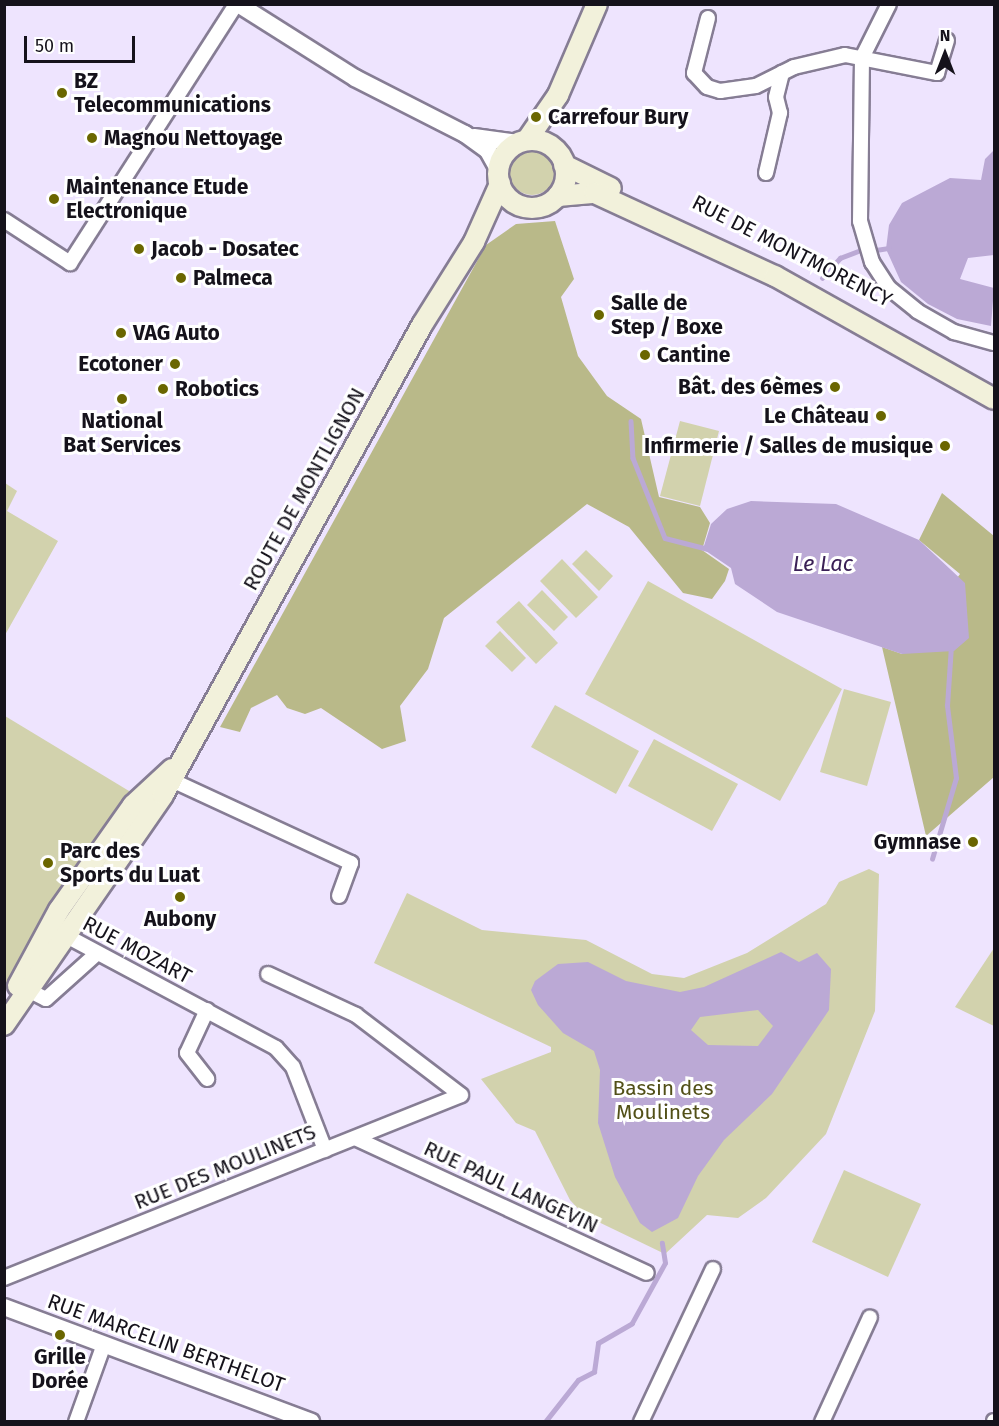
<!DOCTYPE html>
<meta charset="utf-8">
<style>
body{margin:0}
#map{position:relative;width:999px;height:1426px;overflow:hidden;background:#eee4fe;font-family:"Fira Sans",sans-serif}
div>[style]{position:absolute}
.green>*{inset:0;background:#d2d2ad}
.round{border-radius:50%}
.forest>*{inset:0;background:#b9b989}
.water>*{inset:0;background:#bba9d5}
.stream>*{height:4.5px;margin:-2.25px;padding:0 2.25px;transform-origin:2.25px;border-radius:2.25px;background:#bba9d5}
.roads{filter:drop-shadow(2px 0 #867d94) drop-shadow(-2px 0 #867d94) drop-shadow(0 2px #867d94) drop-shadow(0 -2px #867d94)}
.minor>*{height:14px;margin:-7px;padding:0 7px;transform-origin:7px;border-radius:7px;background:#fff}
.tertiary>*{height:16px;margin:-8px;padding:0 8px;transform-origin:8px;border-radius:8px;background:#fff}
.secondary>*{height:20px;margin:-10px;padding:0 10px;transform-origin:10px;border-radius:10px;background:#f2f1db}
.secondary>.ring{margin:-10px;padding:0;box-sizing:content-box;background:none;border:20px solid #f2f1db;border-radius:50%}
.dots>*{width:16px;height:16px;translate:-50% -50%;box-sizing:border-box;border:3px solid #fff;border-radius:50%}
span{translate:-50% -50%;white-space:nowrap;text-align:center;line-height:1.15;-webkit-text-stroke:6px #fff;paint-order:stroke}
.poi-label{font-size:21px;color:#15121b;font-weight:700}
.left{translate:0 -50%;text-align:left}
.right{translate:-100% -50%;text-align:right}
.street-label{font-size:21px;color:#15121b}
.park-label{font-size:21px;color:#525018}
.water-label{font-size:22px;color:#3a2056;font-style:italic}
.frame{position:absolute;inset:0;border:6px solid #15121b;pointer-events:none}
.north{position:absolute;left:915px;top:24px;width:60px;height:60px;-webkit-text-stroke:4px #fff;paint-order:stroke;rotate:0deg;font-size:16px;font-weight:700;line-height:24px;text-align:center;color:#15121b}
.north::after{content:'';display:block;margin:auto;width:21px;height:27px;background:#15121b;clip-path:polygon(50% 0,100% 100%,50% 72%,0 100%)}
.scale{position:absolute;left:24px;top:36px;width:111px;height:27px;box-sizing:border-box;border:3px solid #15121b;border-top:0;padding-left:8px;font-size:18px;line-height:21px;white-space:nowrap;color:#15121b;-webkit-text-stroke:4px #fff;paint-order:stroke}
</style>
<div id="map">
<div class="green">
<i class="round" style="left:509px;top:149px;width:46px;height:46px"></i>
<i style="clip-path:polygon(680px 421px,719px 431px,700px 506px,660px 496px)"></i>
<i style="clip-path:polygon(5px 483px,17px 491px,7px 511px,58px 541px,5px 635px)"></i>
<i style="clip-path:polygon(586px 550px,613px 576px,599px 591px,572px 564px)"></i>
<i style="clip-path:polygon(562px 559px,598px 597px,576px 618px,540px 581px)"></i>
<i style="clip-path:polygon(648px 581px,842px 689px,780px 801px,585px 694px)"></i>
<i style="clip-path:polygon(542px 590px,568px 617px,554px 631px,527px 605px)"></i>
<i style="clip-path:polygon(519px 601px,558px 643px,536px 664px,496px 622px)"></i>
<i style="clip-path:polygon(500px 631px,526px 658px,512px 672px,485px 646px)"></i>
<i style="clip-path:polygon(844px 689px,891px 702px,867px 786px,820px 772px)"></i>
<i style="clip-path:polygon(555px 705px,639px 751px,616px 794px,531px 747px)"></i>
<i style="clip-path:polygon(5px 716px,139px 797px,5px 990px)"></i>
<i style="clip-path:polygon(654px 739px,738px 784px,712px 831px,628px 786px)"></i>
<i style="clip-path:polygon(869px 869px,879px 874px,875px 1011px,826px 1134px,766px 1198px,738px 1218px,707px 1215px,665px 1254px,584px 1215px,570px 1200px,535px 1131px,516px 1123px,481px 1079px,551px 1052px,551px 1047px,374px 963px,407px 893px,482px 930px,586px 940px,652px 974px,684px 978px,747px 953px,826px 904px,839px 882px)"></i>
<i style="clip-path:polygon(994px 948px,994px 1026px,955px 1007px)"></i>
<i style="clip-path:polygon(844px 1170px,921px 1204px,888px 1277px,812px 1242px)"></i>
</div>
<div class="forest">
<i style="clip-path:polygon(555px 221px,574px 279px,561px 297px,578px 356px,607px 396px,641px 419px,659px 497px,700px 507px,710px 523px,702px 550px,729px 569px,725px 581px,712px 599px,683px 593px,629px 527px,587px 504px,444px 618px,428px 669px,400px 706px,406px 741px,382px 749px,321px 708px,305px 714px,287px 708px,277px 695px,251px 708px,240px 732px,220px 727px,486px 245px,516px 224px)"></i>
<i style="clip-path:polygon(942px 493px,994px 536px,994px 777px,926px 836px,882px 647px,902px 654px,960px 574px,919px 540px)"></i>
</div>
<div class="water">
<i style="clip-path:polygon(994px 150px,994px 255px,968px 258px,960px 279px,994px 288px,991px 326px,957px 319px,928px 304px,901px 282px,886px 249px,889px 225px,902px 203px,950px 178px,981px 180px,985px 159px)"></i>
<i style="clip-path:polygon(751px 501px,836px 504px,919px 540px,965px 583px,969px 638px,954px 651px,902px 654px,777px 612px,735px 584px,731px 568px,703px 549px,711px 524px,727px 509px)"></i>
<i style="clip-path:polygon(evenodd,781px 952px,799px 962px,817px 953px,831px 969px,829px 1010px,772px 1094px,724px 1140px,698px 1176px,678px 1218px,652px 1232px,640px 1223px,615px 1177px,598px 1123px,600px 1070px,594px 1051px,563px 1033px,538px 1005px,531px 990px,535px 981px,558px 964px,588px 962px,626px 981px,680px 992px,704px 987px,781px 952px,758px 1010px,773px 1026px,758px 1046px,708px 1045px,691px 1030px,700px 1017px,758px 1010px)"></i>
</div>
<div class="stream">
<i style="left:876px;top:250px;width:13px;rotate:-9deg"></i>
<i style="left:822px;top:278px;width:27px;rotate:-48deg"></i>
<i style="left:840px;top:258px;width:19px;rotate:-21deg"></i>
<i style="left:631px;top:421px;width:37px;rotate:87deg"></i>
<i style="left:633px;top:458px;width:86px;rotate:68.2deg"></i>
<i style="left:665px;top:538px;width:44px;rotate:14.3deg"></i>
<i style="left:932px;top:859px;width:84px;rotate:-73.5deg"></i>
<i style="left:956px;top:778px;width:73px;rotate:-97.1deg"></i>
<i style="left:947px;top:706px;width:60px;rotate:-86.2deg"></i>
<i style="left:545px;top:1422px;width:53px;rotate:-51.8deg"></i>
<i style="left:578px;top:1380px;width:18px;rotate:-27deg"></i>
<i style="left:594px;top:1372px;width:29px;rotate:-82deg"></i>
<i style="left:598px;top:1343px;width:39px;rotate:-30deg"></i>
<i style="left:632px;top:1323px;width:68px;rotate:-61.2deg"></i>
<i style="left:665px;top:1263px;width:20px;rotate:-99deg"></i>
</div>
<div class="roads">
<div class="minor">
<i style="left:889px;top:4px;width:60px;rotate:116.6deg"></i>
<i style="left:862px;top:58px;width:163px;rotate:90.7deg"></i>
<i style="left:860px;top:221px;width:43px;rotate:73.7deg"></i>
<i style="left:872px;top:262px;width:31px;rotate:57deg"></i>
<i style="left:889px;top:288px;width:36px;rotate:39deg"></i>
<i style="left:917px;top:311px;width:43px;rotate:29.6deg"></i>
<i style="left:954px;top:332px;width:41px;rotate:15.4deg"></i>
<i style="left:708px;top:18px;width:57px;rotate:104.3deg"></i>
<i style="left:694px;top:73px;width:19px;rotate:47deg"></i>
<i style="left:707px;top:87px;width:14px;rotate:17deg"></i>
<i style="left:720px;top:91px;width:36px;rotate:-8deg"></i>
<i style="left:756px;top:86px;width:42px;rotate:-26.6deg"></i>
<i style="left:794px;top:67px;width:52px;rotate:-13.2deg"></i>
<i style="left:845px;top:55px;width:94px;rotate:11.1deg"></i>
<i style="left:937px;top:73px;width:34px;rotate:-73deg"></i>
<i style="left:766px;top:173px;width:62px;rotate:-76.9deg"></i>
<i style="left:780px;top:113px;width:16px;rotate:-104deg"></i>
<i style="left:776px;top:97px;width:25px;rotate:-76deg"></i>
<i style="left:4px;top:220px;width:79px;rotate:33.1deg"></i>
<i style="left:70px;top:263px;width:308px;rotate:-57.3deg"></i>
<i style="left:165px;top:777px;width:205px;rotate:24.8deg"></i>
<i style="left:351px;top:863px;width:35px;rotate:110deg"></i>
<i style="left:59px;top:932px;width:246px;rotate:28.1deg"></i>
<i style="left:276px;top:1048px;width:25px;rotate:48deg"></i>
<i style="left:293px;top:1067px;width:89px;rotate:68.9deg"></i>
<i style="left:28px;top:990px;width:20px;rotate:27deg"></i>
<i style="left:46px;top:999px;width:66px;rotate:-41.9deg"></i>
<i style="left:207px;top:1010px;width:47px;rotate:114.9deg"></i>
<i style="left:187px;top:1053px;width:33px;rotate:52deg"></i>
<i style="left:357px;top:1139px;width:319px;rotate:24.8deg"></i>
<i style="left:4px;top:1278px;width:492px;rotate:-21.8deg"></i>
<i style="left:461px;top:1095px;width:132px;rotate:-142.7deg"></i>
<i style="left:356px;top:1015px;width:97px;rotate:-155deg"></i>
<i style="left:76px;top:1422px;width:80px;rotate:-70.2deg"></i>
<i style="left:641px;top:1422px;width:169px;rotate:-64.8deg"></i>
<i style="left:822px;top:1422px;width:115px;rotate:-65.4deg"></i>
<i style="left:994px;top:1422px;width:1px;rotate:-90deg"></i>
</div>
<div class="tertiary">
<i style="left:238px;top:4px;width:138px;rotate:32.3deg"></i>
<i style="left:355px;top:78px;width:123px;rotate:27deg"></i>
<i style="left:465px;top:134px;width:29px;rotate:36deg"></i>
<i style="left:488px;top:151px;width:21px;rotate:61deg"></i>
<i style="left:474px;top:137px;width:44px;rotate:7.8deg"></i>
<i style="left:4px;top:1307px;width:328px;rotate:20.5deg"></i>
</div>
<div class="secondary">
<i style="left:527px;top:140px;width:55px;rotate:-55.4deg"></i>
<i style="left:558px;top:95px;width:99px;rotate:-66.8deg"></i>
<i class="ring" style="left:498px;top:140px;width:48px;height:48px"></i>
<i style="left:564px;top:165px;width:52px;rotate:26.1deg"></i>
<i style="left:558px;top:196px;width:37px;rotate:-5deg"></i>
<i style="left:595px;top:193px;width:198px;rotate:24.8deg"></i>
<i style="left:775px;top:276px;width:251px;rotate:29.3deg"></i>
<i style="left:18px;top:986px;width:86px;rotate:-61.7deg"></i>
<i style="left:59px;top:910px;width:128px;rotate:-54.8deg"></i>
<i style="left:133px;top:805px;width:53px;rotate:-42.7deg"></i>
<i style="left:4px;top:1025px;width:280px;rotate:-55.3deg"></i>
<i style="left:163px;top:795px;width:537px;rotate:-61.14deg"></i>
<i style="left:422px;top:325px;width:98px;rotate:-57.9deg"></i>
<i style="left:474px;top:242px;width:64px;rotate:-65.9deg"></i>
</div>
</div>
<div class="dots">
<i style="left:62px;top:93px;background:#6a6600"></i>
<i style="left:536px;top:117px;background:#6a6600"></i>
<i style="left:92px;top:138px;background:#6a6600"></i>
<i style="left:54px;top:199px;background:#6a6600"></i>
<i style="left:139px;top:249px;background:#6a6600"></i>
<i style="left:181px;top:278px;background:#6a6600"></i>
<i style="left:599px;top:315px;background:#6a6600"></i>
<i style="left:121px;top:333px;background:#6a6600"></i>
<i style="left:645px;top:355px;background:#6a6600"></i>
<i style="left:175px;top:364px;background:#6a6600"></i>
<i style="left:835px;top:387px;background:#6a6600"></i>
<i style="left:163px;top:389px;background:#6a6600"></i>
<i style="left:122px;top:399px;background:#6a6600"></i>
<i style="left:881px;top:416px;background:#6a6600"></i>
<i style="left:945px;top:446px;background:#6a6600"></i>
<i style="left:973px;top:842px;background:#6a6600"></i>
<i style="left:48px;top:863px;background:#6a6600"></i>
<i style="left:180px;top:897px;background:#6a6600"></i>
<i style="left:60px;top:1335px;background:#6a6600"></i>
</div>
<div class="poi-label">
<span class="left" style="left:74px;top:93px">BZ<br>Telecommunications</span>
<span class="left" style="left:548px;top:117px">Carrefour Bury</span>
<span class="left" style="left:104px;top:138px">Magnou Nettoyage</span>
<span class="left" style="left:66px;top:199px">Maintenance Etude<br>Electronique</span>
<span class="left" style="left:151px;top:249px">Jacob - Dosatec</span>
<span class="left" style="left:193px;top:278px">Palmeca</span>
<span class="left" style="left:611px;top:315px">Salle de<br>Step / Boxe</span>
<span class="left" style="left:133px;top:333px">VAG Auto</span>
<span class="left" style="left:657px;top:355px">Cantine</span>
<span class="right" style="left:163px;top:364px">Ecotoner</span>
<span class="right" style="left:823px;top:387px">Bât. des 6èmes</span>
<span class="left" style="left:175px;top:389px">Robotics</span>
<span class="right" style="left:869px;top:416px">Le Château</span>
<span style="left:122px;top:433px">National<br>Bat Services</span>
<span class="right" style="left:933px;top:446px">Infirmerie / Salles de musique</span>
<span class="right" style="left:961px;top:842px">Gymnase</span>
<span class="left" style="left:60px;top:863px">Parc des<br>Sports du Luat</span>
<span style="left:180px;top:919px">Aubony</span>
<span style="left:60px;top:1369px">Grille<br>Dorée</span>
</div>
<div class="street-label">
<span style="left:792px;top:251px;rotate:27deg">RUE DE MONTMORENCY</span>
<span style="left:304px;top:489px;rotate:-61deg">ROUTE DE MONTLIGNON</span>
<span style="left:137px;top:950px;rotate:28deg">RUE MOZART</span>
<span style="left:225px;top:1167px;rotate:-22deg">RUE DES MOULINETS</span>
<span style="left:511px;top:1187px;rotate:25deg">RUE PAUL LANGEVIN</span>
<span style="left:166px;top:1343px;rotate:20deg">RUE MARCELIN BERTHELOT</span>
</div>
<div class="park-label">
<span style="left:663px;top:1100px">Bassin des<br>Moulinets</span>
</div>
<div class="water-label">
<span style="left:823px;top:564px">Le Lac</span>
</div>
<div class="frame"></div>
<div class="north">N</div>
<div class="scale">50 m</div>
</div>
